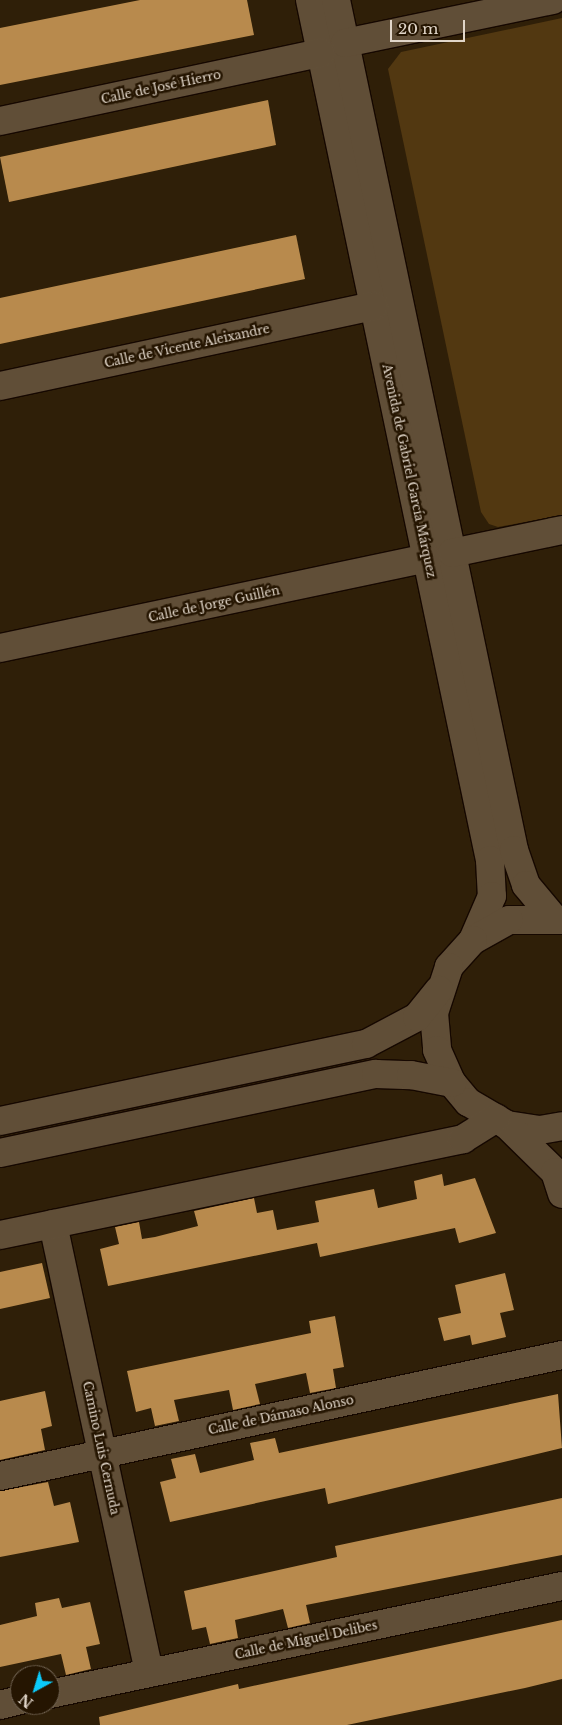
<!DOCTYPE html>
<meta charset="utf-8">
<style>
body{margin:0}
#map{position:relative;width:562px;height:1725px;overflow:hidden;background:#2f1f08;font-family:"Libre Baskerville",serif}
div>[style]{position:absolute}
.green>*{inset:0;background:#523811}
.building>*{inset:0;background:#b88a4d}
.roads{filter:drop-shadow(1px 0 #160800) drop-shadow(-1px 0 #160800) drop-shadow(0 1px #160800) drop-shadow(0 -1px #160800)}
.minor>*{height:28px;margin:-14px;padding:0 14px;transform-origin:14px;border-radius:14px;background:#604e37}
span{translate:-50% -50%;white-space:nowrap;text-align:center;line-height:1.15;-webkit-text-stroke:5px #251501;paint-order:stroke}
.street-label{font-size:12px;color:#e1d6c9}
.north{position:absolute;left:10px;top:1665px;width:50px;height:50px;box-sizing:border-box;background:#251501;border:1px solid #706251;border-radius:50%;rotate:219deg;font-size:14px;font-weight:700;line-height:20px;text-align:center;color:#e1d6c9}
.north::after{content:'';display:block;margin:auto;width:18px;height:22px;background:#0bcafa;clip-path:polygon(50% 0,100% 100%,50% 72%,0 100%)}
.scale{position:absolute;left:390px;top:20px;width:75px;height:22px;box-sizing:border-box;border:2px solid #e1d6c9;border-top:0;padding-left:6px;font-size:15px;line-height:18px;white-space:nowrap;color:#e1d6c9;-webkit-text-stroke:4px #251501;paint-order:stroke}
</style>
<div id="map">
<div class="green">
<i style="clip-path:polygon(562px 18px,562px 515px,498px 527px,489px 524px,481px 512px,388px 69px,401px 52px)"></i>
</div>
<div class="building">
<i style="clip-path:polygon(140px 0,247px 0,254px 35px,0 85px,0 28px)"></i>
<i style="clip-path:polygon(268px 100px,276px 145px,9px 202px,0 157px)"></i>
<i style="clip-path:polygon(296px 235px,305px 279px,0 344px,0 298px)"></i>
<i style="clip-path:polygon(442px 1174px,444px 1186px,475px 1178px,496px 1233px,459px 1243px,455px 1228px,320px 1257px,317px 1243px,108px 1286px,100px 1249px,119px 1244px,115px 1227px,139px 1222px,142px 1239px,155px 1237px,198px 1226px,194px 1211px,254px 1198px,257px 1213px,273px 1210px,277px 1230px,319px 1222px,315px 1201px,374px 1189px,378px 1208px,417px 1199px,414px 1181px)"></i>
<i style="clip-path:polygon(42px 1263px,50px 1298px,0 1309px,0 1272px)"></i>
<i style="clip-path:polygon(505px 1273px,514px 1310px,500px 1313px,506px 1337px,472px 1345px,470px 1335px,444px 1341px,438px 1318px,461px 1313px,455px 1285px)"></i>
<i style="clip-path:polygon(335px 1316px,344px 1367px,333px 1369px,336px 1388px,310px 1393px,306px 1373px,255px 1384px,260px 1404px,233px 1410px,229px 1390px,174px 1400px,179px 1421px,155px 1426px,151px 1408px,136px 1412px,127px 1371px,311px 1333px,309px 1321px)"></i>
<i style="clip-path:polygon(45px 1391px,52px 1426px,41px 1429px,45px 1450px,0 1460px,0 1401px)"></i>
<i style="clip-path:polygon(558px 1394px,562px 1448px,328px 1504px,325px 1488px,170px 1522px,160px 1482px,176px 1478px,171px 1459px,195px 1454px,200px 1473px,254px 1460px,250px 1443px,275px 1438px,279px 1453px)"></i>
<i style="clip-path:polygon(48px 1482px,54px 1506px,70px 1502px,79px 1542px,0 1557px,0 1491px)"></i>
<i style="clip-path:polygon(562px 1498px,562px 1555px,306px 1605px,310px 1623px,288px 1628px,283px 1609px,235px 1620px,238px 1638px,210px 1644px,206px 1627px,192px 1630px,184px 1591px,337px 1557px,335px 1546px)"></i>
<i style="clip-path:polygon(59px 1598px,62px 1608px,90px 1602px,100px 1644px,86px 1647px,91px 1669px,66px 1675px,61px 1654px,0 1667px,0 1625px,37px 1616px,35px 1603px)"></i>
<i style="clip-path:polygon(562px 1620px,562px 1679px,525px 1688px,347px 1725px,100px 1725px,99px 1717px,238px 1684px,239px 1689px)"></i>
</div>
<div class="roads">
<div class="minor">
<i style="left:310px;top:0;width:879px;rotate:78.18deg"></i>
<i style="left:490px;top:860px;width:36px;rotate:87deg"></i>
<i style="left:492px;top:896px;width:48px;rotate:113.4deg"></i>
<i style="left:336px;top:0;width:868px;rotate:78.17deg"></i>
<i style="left:514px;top:850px;width:37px;rotate:71deg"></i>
<i style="left:526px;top:885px;width:40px;rotate:50deg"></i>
<i style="left:345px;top:43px;width:212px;rotate:-11.7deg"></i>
<i style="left:0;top:121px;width:328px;rotate:-12deg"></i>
<i style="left:0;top:386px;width:382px;rotate:-12.1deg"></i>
<i style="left:452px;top:553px;width:112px;rotate:-11.8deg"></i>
<i style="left:0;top:648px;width:436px;rotate:-11.9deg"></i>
<i style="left:562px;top:920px;width:53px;rotate:180deg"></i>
<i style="left:509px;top:920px;width:41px;rotate:150.9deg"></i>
<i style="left:473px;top:940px;width:36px;rotate:132deg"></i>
<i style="left:449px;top:967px;width:48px;rotate:108.1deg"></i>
<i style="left:434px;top:1013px;width:37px;rotate:85deg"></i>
<i style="left:437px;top:1050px;width:36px;rotate:66deg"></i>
<i style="left:452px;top:1083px;width:25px;rotate:50deg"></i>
<i style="left:468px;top:1102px;width:45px;rotate:30.5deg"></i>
<i style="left:507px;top:1125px;width:33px;rotate:9deg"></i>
<i style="left:540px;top:1130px;width:22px;rotate:-10deg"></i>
<i style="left:0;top:1121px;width:374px;rotate:-11.9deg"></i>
<i style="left:366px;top:1044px;width:58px;rotate:-27.9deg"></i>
<i style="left:417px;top:1017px;width:35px;rotate:-51deg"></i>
<i style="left:507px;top:1125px;width:67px;rotate:44.4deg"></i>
<i style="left:555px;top:1172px;width:23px;rotate:72deg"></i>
<i style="left:0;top:1153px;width:384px;rotate:-11.9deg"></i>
<i style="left:376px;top:1074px;width:35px;rotate:2deg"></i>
<i style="left:411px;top:1075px;width:42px;rotate:11deg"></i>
<i style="left:53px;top:1224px;width:459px;rotate:77.9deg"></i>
<i style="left:0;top:1235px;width:473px;rotate:-11.7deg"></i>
<i style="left:463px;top:1139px;width:39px;rotate:-32deg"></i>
<i style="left:0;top:1476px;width:575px;rotate:-12.15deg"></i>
<i style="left:50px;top:1694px;width:523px;rotate:-11.91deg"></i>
<i style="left:0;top:1705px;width:21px;rotate:-14deg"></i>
</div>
</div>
<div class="street-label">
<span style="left:161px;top:87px;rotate:-12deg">Calle de José Hierro</span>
<span style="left:187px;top:346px;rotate:-12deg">Calle de Vicente Aleixandre</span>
<span style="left:409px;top:471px;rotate:78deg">Avenida de Gabriel García Márquez</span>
<span style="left:214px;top:604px;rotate:-12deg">Calle de Jorge Guillén</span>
<span style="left:281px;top:1415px;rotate:-12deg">Calle de Dámaso Alonso</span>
<span style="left:101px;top:1448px;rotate:78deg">Camino Luis Cernuda</span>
<span style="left:306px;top:1640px;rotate:-12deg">Calle de Miguel Delibes</span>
</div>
<div class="north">N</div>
<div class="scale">20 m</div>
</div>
